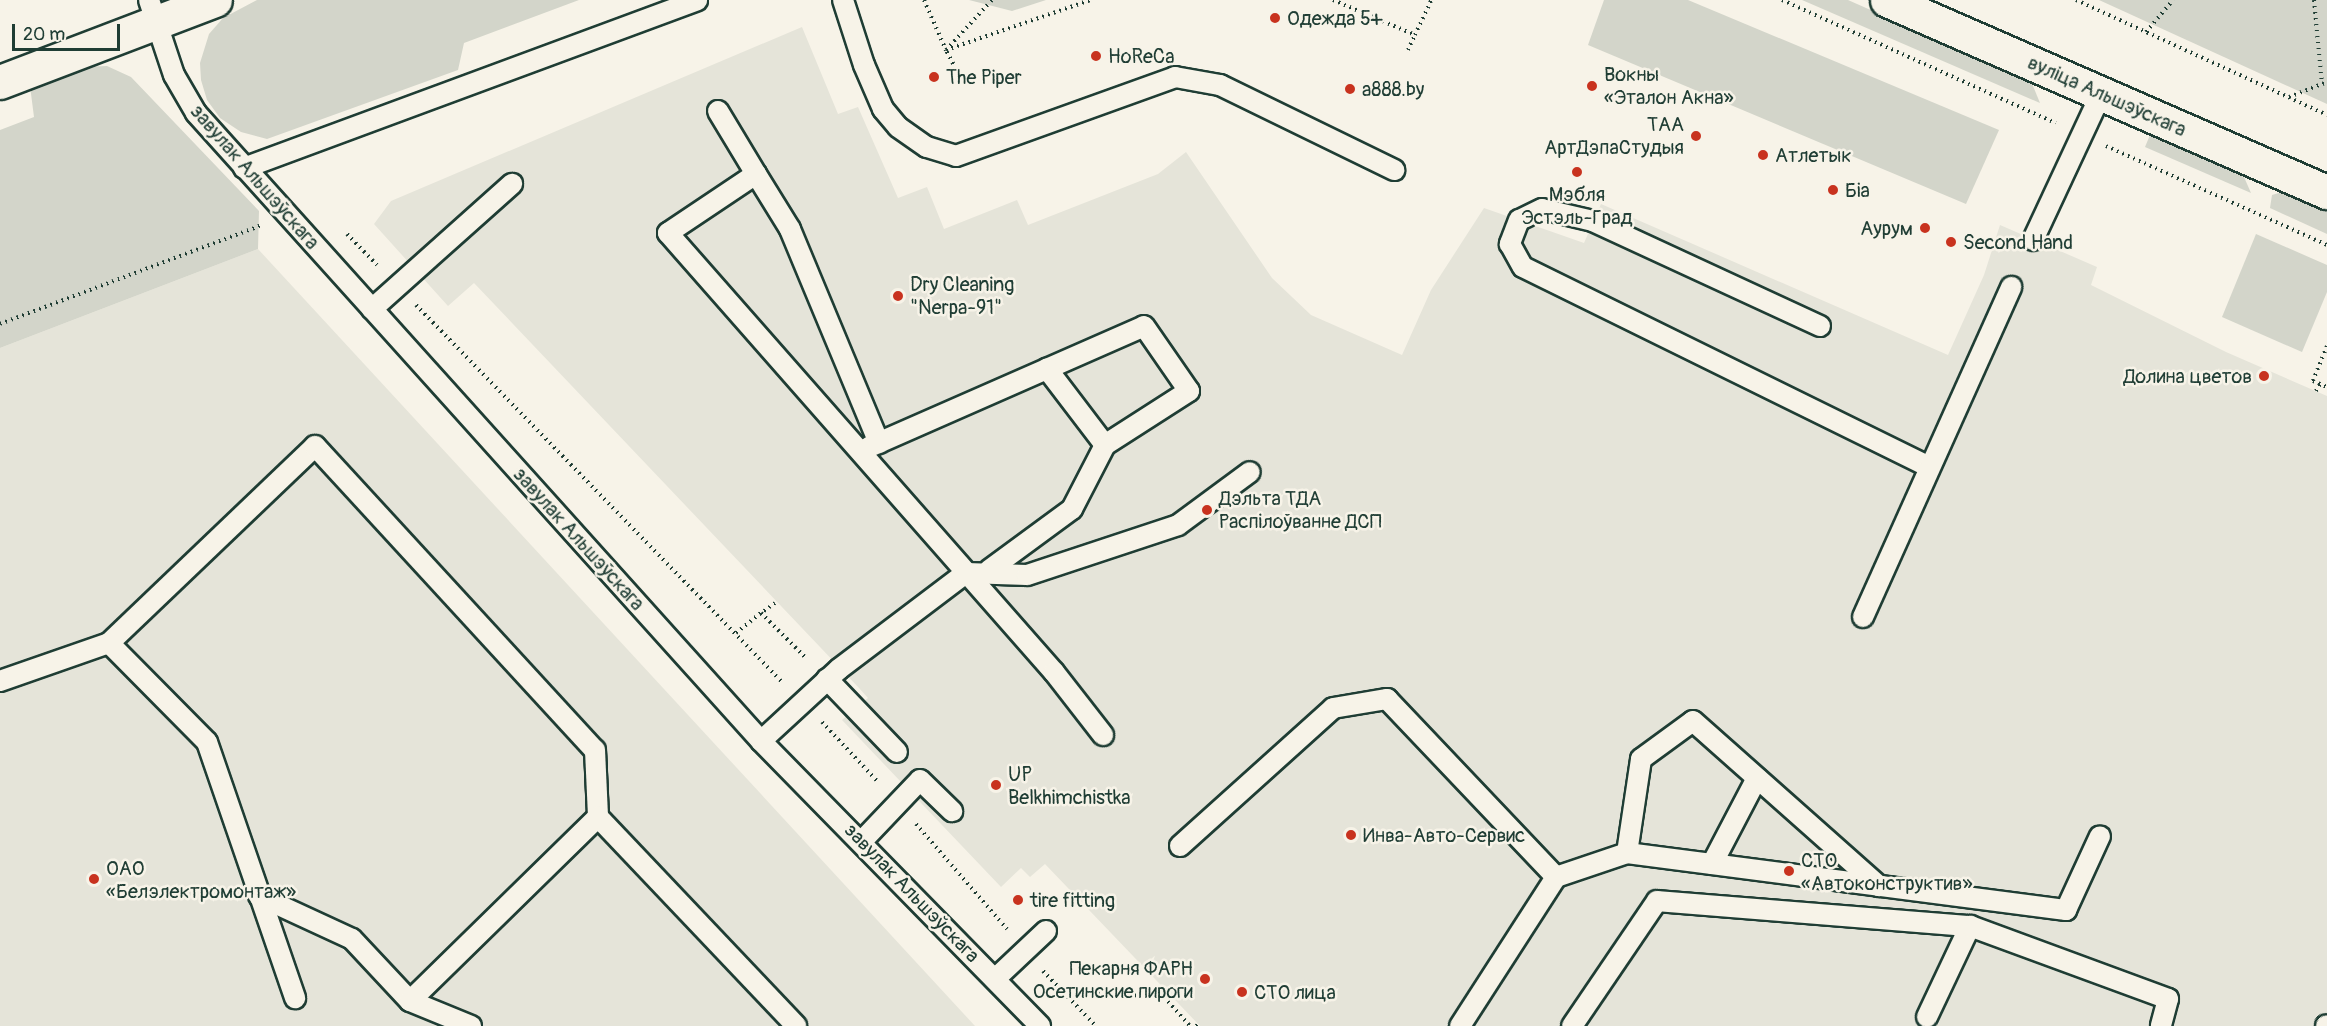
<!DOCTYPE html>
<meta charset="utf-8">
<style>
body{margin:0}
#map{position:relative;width:2327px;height:1026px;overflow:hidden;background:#f7f3e8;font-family:Pangolin,sans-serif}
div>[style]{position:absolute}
.built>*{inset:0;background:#e5e4d9}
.green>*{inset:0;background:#d3d5ca}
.path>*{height:4px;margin-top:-2px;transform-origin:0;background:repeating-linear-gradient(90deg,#1f3d34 0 1.5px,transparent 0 6px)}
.roads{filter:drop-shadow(2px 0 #1f3d34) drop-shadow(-2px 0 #1f3d34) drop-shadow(0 2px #1f3d34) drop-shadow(0 -2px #1f3d34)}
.lane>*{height:20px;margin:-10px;padding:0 10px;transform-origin:10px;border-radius:10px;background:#f7f3e8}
.secondary>*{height:33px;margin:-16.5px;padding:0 16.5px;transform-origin:16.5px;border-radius:16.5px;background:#f7f3e8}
.dots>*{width:16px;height:16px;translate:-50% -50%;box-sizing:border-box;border:3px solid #f7f3e8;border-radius:50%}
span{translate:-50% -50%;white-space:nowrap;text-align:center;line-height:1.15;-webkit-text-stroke:5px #f7f3e8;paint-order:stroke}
.poi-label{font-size:20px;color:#1f3d34}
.left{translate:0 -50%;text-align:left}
.right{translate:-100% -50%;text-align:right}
.street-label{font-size:20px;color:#1f3d34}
.scale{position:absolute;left:12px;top:24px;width:108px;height:27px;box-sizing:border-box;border:3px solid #1f3d34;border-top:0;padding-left:8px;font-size:18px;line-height:21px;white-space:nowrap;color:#1f3d34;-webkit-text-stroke:4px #f7f3e8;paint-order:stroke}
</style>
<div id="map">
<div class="built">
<i style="clip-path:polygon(802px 27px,838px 114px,858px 107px,898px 198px,927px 187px,944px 229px,1017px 200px,1028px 225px,1158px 174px,1186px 152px,1272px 278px,1311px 315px,1402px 355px,1431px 290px,1484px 208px,1584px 243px,1601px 204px,1948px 355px,1984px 275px,2000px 225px,2097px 267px,2091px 285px,2226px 352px,2327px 396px,2327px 1026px,1200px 1026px,1045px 864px,1030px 877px,1021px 868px,1001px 887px,842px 720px,868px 698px,859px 688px,474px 283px,448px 306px,374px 224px,391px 201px)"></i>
<i style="clip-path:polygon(258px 249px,975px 1026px,0 1026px,0 348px)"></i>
</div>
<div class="green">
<i style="clip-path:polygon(257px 0,579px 0,464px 43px,458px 70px,267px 139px,241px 132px,220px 118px,207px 100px,201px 80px,200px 63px,209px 34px,223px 18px)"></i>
<i style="clip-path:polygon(969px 0,1046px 0,1012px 11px)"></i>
<i style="clip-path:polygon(1604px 0,1688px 0,1999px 130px,1966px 204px,1588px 45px)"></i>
<i style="clip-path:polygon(1802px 0,1848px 0,2031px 81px,2040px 103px)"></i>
<i style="clip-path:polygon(2099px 0,2327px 0,2327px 104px)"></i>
<i style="clip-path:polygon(107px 66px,131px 77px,259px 211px,258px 249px,0 348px,0 130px,34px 117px,30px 86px,81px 67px)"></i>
<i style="clip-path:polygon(2150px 135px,2244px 177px,2251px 193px,2145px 147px)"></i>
<i style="clip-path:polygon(2282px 192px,2327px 211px,2327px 234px,2270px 208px,2272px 195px)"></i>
<i style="clip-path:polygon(2256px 234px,2327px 265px,2327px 292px,2302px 352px,2222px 317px)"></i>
</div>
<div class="path">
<i style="left:924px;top:0;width:55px;rotate:66.3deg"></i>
<i style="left:946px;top:50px;width:152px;rotate:-19.1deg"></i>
<i style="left:1333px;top:0;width:89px;rotate:23.1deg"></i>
<i style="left:1415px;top:35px;width:38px;rotate:-65deg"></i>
<i style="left:1782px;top:0;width:300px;rotate:24.2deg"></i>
<i style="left:2076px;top:0;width:276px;rotate:24.6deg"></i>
<i style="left:2314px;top:0;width:84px;rotate:84.6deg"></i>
<i style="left:2146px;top:32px;width:42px;rotate:-49.8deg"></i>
<i style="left:1408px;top:50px;width:17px;rotate:-65deg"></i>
<i style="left:956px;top:69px;width:21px;rotate:-118deg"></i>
<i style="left:946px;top:50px;width:68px;rotate:-47.4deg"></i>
<i style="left:2289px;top:97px;width:41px;rotate:-21.5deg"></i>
<i style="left:2106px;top:146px;width:242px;rotate:24.1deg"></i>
<i style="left:347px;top:234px;width:43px;rotate:45.9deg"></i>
<i style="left:416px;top:305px;width:527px;rotate:45.85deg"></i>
<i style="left:0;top:324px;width:278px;rotate:-20.7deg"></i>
<i style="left:2327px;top:346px;width:38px;rotate:112deg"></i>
<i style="left:2313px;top:381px;width:15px;rotate:23deg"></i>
<i style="left:2316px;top:391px;width:8px;rotate:-60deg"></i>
<i style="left:775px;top:603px;width:17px;rotate:144deg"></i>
<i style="left:761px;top:613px;width:65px;rotate:45deg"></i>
<i style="left:736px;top:633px;width:32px;rotate:-39deg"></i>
<i style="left:822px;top:722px;width:82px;rotate:47deg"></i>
<i style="left:916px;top:824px;width:139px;rotate:49.1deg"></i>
<i style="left:1043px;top:971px;width:76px;rotate:46.1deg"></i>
<i style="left:1063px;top:991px;width:101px;rotate:3.4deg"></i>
<i style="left:1164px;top:997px;width:39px;rotate:48deg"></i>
<i style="left:1196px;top:1026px;width:5px;rotate:-37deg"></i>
</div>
<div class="roads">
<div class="lane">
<i style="left:149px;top:0;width:79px;rotate:71.6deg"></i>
<i style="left:174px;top:75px;width:44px;rotate:59.9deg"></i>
<i style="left:196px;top:113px;width:845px;rotate:48.02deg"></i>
<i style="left:761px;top:741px;width:399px;rotate:45.6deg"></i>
<i style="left:843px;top:0;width:68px;rotate:72.1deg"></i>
<i style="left:864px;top:65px;width:48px;rotate:66.6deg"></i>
<i style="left:883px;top:109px;width:23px;rotate:50deg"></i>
<i style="left:898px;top:127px;width:35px;rotate:35deg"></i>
<i style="left:927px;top:147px;width:30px;rotate:17deg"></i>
<i style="left:956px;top:156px;width:233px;rotate:-19.8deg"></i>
<i style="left:1175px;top:77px;width:46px;rotate:10.1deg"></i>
<i style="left:1220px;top:85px;width:194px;rotate:26deg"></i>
<i style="left:718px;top:111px;width:74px;rotate:58.9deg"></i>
<i style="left:244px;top:168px;width:483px;rotate:-20.3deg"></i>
<i style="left:2033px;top:240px;width:161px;rotate:-65deg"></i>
<i style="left:372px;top:309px;width:188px;rotate:-41.8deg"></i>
<i style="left:1820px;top:326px;width:250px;rotate:-155.2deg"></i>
<i style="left:1593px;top:221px;width:52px;rotate:-166.8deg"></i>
<i style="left:1542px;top:209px;width:25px;rotate:154deg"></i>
<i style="left:1519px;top:220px;width:26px;rotate:111deg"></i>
<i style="left:1510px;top:244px;width:26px;rotate:61deg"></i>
<i style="left:1523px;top:267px;width:453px;rotate:26.2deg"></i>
<i style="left:879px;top:443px;width:232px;rotate:-112.6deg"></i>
<i style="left:790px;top:229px;width:65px;rotate:-121.7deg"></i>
<i style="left:756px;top:174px;width:106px;rotate:146.2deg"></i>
<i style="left:668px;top:233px;width:585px;rotate:48.68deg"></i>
<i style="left:1054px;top:672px;width:80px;rotate:52.1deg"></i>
<i style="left:869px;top:447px;width:300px;rotate:-23.7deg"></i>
<i style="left:1144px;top:326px;width:79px;rotate:55.3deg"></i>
<i style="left:1189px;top:391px;width:100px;rotate:147.3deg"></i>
<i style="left:1105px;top:445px;width:96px;rotate:-127.3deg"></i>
<i style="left:989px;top:570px;width:103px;rotate:-36.3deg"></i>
<i style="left:1072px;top:509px;width:72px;rotate:-62.7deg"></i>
<i style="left:1863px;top:617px;width:362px;rotate:-65.8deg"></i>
<i style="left:109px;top:643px;width:285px;rotate:-43.7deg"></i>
<i style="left:315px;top:446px;width:413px;rotate:47.4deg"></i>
<i style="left:595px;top:750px;width:67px;rotate:87.4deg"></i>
<i style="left:598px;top:817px;width:288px;rotate:46.5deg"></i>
<i style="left:827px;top:679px;width:101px;rotate:46.2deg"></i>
<i style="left:0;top:681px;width:115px;rotate:-19.2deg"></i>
<i style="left:109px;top:643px;width:139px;rotate:45.3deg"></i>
<i style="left:207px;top:742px;width:271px;rotate:71deg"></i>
<i style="left:761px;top:741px;width:106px;rotate:-42.7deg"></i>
<i style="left:839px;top:669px;width:159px;rotate:-37.1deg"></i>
<i style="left:966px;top:573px;width:61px;rotate:1.9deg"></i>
<i style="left:1027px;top:575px;width:159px;rotate:-18.3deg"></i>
<i style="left:1178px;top:525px;width:89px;rotate:-36.4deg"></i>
<i style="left:862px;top:841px;width:84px;rotate:-46.4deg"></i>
<i style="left:920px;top:780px;width:45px;rotate:44.1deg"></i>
<i style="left:1180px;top:846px;width:206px;rotate:-42deg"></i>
<i style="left:1333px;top:708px;width:55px;rotate:-9.5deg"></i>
<i style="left:1387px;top:699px;width:245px;rotate:46.5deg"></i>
<i style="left:1627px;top:853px;width:95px;rotate:-81.5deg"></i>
<i style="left:1641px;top:759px;width:64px;rotate:-36.2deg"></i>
<i style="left:1693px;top:721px;width:249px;rotate:41.6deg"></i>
<i style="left:1712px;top:864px;width:97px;rotate:-62.4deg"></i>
<i style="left:259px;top:896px;width:102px;rotate:24.8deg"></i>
<i style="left:352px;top:939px;width:85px;rotate:46.9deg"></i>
<i style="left:410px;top:1001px;width:66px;rotate:22.3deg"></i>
<i style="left:995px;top:979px;width:70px;rotate:-43.3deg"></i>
<i style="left:410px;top:1001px;width:263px;rotate:-44.4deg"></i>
<i style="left:1927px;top:1017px;width:101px;rotate:-64.7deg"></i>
<i style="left:1460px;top:1026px;width:177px;rotate:-57.2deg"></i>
<i style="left:1556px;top:877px;width:75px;rotate:-18.7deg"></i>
<i style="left:1627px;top:853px;width:443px;rotate:7.4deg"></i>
<i style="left:2066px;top:910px;width:81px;rotate:-65.3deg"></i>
<i style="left:1572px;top:1026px;width:151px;rotate:-55.8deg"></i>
<i style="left:1657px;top:901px;width:314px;rotate:4.6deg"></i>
<i style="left:1970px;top:926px;width:211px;rotate:20.2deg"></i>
<i style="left:2168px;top:999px;width:28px;rotate:105deg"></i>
<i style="left:2326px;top:1026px;width:1px;rotate:-45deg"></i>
</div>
<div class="secondary">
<i style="left:1887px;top:0;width:480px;rotate:23.6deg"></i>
<i style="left:0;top:82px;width:230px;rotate:-20.9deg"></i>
</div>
</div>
<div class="dots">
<i style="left:1275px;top:18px;background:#c8321e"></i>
<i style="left:1096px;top:56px;background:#c8321e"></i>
<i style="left:934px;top:77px;background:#c8321e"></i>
<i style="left:1592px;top:86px;background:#c8321e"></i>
<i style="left:1350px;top:89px;background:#c8321e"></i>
<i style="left:1696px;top:136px;background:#c8321e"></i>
<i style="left:1763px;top:155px;background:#c8321e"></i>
<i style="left:1577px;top:172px;background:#c8321e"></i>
<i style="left:1833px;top:190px;background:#c8321e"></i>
<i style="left:1925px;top:228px;background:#c8321e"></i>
<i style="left:1951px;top:242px;background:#c8321e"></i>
<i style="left:898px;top:296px;background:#c8321e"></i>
<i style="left:2264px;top:376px;background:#c8321e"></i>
<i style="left:1207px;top:510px;background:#c8321e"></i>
<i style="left:996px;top:785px;background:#c8321e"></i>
<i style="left:1351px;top:835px;background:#c8321e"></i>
<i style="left:1789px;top:871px;background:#c8321e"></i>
<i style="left:94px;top:879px;background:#c8321e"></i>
<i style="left:1018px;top:900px;background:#c8321e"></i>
<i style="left:1205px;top:979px;background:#c8321e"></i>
<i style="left:1242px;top:992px;background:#c8321e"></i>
</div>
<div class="poi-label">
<span class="left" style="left:1287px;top:18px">Одежда 5+</span>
<span class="left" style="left:1108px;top:56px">HoReCa</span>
<span class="left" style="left:1604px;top:86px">Вокны<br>«Эталон Акна»</span>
<span class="left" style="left:946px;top:77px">The Piper</span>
<span class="left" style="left:1362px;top:89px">a888.by</span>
<span class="right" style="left:1684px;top:136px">ТАА<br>АртДэпаСтудыя</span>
<span class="left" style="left:1775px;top:155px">Атлетык</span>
<span class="left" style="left:1845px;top:190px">Біа</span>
<span style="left:1577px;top:206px">Мэбля<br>Эстэль-Град</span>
<span class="right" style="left:1913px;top:228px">Аурум</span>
<span class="left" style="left:1963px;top:242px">Second Hand</span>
<span class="left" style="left:910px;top:296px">Dry Cleaning<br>"Nerpa-91"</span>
<span class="right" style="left:2252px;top:376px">Долина цветов</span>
<span class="left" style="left:1219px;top:510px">Дэльта ТДА<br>Распілоўванне ДСП</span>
<span class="left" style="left:1008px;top:786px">UP<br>Belkhimchistka</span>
<span class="left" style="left:1363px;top:835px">Инва-Авто-Сервис</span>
<span class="left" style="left:1801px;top:872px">СТО<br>«Автоконструктив»</span>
<span class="left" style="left:106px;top:880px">ОАО<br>«Белэлектромонтаж»</span>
<span class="left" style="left:1030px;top:900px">tire fitting</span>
<span class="right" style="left:1193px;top:980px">Пекарня ФАРН<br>Осетинские пироги</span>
<span class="left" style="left:1254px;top:992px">СТО лица</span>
</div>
<div class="street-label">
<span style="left:2107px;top:96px;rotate:24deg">вуліца Альшэўскага</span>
<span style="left:255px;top:177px;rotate:49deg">завулак Альшэўскага</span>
<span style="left:579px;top:539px;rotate:48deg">завулак Альшэўскага</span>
<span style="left:912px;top:893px;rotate:46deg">завулак Альшэўскага</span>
</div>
<div class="scale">20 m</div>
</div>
